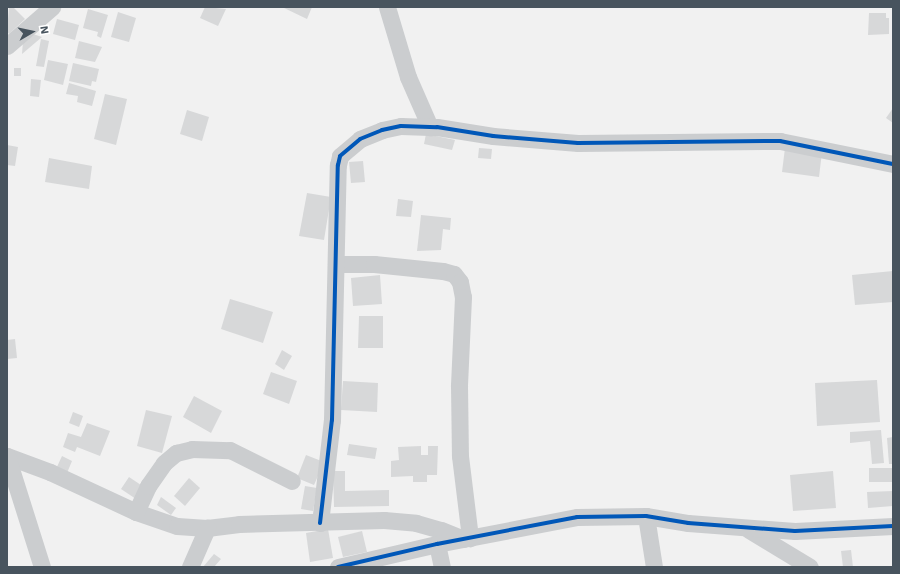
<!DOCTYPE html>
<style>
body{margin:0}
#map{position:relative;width:900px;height:574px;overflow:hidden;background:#f1f1f1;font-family:"Work Sans",sans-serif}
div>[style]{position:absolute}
.building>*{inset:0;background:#d7d8d9}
.street>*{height:17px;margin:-8.5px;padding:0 8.5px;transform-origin:8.5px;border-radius:8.5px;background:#cbcdcf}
.cycleway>*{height:4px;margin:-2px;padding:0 2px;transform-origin:2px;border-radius:2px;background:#0057b8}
span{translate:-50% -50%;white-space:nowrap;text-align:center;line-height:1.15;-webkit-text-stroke:3.5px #fff;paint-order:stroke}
.frame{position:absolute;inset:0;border:8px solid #48545e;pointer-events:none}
.north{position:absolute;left:12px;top:12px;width:40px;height:40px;-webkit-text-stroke:3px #fff;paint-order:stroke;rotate:81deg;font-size:11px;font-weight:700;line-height:16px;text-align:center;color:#48545e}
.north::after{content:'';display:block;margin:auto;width:14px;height:18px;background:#48545e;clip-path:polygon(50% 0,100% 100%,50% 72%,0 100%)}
</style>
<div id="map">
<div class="building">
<i style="clip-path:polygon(9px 7px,13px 7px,25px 19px,9px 34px,7px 31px)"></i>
<i style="clip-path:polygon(205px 7px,226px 9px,218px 26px,200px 18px)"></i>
<i style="clip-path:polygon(282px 7px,312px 7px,307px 19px)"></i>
<i style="clip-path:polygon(88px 9px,108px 15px,101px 38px,97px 36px,98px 32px,83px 28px)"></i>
<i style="clip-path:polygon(118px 12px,136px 18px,129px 42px,111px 37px)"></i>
<i style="clip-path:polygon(869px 13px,886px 13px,886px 18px,889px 18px,889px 34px,868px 35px)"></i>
<i style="clip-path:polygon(57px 19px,79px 25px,75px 40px,53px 34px)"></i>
<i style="clip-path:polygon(33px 34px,42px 37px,22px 54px,23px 41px)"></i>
<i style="clip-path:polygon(41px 39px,49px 41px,44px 67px,36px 66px)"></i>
<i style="clip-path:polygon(79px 41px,102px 47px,95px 62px,75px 58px)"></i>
<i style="clip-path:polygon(48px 60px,68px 64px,63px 85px,44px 80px)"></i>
<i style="clip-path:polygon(73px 63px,99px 69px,96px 82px,92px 81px,91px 86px,69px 81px)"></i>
<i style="clip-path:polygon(14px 68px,21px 68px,21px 76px,14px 76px)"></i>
<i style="clip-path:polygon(31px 79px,41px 80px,39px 97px,30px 96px)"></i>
<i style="clip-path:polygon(69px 83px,96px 91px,92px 106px,77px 102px,78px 96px,66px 94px)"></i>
<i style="clip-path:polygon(105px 94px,127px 99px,116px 145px,94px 139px)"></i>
<i style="clip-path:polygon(893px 108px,893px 123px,886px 118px)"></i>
<i style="clip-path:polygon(187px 110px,209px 117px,202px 141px,180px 134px)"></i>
<i style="clip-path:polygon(426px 134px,455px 140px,452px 150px,424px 144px)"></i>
<i style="clip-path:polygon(7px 145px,18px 147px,15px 166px,7px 165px)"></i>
<i style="clip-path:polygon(479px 148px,492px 149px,491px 159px,478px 158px)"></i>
<i style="clip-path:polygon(785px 148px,822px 152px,819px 177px,782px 172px)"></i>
<i style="clip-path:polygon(49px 158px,92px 166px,89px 189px,45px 182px)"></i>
<i style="clip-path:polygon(363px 161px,365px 182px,351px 183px,349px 162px)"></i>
<i style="clip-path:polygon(307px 193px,331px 197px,324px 240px,299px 236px)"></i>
<i style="clip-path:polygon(398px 199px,413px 201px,411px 217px,396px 216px)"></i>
<i style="clip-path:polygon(421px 215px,451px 218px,450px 230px,443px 229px,441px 250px,417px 251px)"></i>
<i style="clip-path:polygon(893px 271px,893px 302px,855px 305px,852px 275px)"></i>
<i style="clip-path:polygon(380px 275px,382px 304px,353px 306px,351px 278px)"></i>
<i style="clip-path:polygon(230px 299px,273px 312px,263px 343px,221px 329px)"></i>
<i style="clip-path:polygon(359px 316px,383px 316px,383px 348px,358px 348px)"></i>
<i style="clip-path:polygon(15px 339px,17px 358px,7px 359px,7px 340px)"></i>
<i style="clip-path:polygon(282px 350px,292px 356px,284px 370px,275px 364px)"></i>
<i style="clip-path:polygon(271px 372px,297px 381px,289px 404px,263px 394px)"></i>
<i style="clip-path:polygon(877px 380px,880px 422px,817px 426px,815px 383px)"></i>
<i style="clip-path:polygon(343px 381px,378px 383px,377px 412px,341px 410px)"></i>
<i style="clip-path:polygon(194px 396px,222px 411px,211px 433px,183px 417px)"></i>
<i style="clip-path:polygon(146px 410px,172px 416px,162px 453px,137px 446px)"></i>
<i style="clip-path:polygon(73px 412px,83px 416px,79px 427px,69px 423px)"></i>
<i style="clip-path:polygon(87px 423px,110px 431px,100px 456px,77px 447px,75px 452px,63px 447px,68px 433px,81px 437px)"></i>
<i style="clip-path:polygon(881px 430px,884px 463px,872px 464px,870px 441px,850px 443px,850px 432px)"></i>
<i style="clip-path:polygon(893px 437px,893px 464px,889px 464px,887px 438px)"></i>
<i style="clip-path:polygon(349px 444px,377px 448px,375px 459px,347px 455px)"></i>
<i style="clip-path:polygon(421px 446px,421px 455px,428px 455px,428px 446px,438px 446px,437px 475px,427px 475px,427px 482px,413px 482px,413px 476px,391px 477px,391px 461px,399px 460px,398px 447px)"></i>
<i style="clip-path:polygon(306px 455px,324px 462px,314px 485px,297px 478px)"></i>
<i style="clip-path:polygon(62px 456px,72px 461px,67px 473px,56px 469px)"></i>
<i style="clip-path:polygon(869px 468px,893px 468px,893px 482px,869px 482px)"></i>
<i style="clip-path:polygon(333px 471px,345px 471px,345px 491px,389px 490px,389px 506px,334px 507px)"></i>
<i style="clip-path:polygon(833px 471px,836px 508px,793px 511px,790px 475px)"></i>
<i style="clip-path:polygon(129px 477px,144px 487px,136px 499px,121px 489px)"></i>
<i style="clip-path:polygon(189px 478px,200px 488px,185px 506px,174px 496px)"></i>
<i style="clip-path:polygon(305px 486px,317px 488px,313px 511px,301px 509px)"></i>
<i style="clip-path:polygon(893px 491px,893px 506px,868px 508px,867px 492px)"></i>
<i style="clip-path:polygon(161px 497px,176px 508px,171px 515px,157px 505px)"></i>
<i style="clip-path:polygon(328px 529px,333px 558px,310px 562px,306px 533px)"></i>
<i style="clip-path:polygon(362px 531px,367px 552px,343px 557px,338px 537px)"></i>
<i style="clip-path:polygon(851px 550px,853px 567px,843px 567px,841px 551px)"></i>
<i style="clip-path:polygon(214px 554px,221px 559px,214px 567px,203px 567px)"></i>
</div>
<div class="street">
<i style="left:387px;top:7px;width:73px;rotate:73.3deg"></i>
<i style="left:408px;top:77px;width:55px;rotate:66.3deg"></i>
<i style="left:7px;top:46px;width:60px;rotate:-40.9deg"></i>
<i style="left:336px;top:264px;width:38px"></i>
<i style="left:374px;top:264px;width:69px;rotate:5.8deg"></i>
<i style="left:443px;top:271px;width:11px;rotate:15deg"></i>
<i style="left:454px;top:274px;width:10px;rotate:53deg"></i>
<i style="left:460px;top:282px;width:15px;rotate:79deg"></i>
<i style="left:463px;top:297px;width:89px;rotate:92.6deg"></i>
<i style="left:459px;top:386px;width:70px;rotate:89.2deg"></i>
<i style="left:460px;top:456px;width:83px;rotate:83deg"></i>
<i style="left:7px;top:456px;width:46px;rotate:20.4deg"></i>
<i style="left:50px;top:472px;width:95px;rotate:24.9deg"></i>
<i style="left:136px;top:512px;width:43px;rotate:18.9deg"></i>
<i style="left:177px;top:526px;width:30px;rotate:4deg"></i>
<i style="left:207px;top:528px;width:32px;rotate:-7deg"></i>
<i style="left:239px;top:524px;width:145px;rotate:-1.6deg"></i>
<i style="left:384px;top:520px;width:32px;rotate:5deg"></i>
<i style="left:416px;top:523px;width:26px;rotate:16deg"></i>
<i style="left:441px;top:530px;width:24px;rotate:22deg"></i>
<i style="left:7px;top:456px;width:116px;rotate:72.5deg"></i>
<i style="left:136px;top:512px;width:29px;rotate:-65deg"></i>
<i style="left:148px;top:486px;width:28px;rotate:-55deg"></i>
<i style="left:164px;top:463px;width:16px;rotate:-40deg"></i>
<i style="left:176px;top:453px;width:16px;rotate:-14deg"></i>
<i style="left:192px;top:449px;width:38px;rotate:2deg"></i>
<i style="left:230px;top:450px;width:69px;rotate:26.6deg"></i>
<i style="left:646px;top:516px;width:52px;rotate:81.1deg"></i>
<i style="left:320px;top:523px;width:104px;rotate:-83.4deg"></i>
<i style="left:332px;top:420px;width:255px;rotate:-88.7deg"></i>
<i style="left:338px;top:165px;width:9px;rotate:-77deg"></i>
<i style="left:340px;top:156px;width:26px;rotate:-40deg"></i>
<i style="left:360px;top:139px;width:24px;rotate:-22deg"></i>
<i style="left:382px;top:130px;width:19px;rotate:-12deg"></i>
<i style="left:401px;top:126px;width:36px;rotate:2deg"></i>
<i style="left:437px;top:127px;width:57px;rotate:9.1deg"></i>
<i style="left:493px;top:136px;width:85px;rotate:4.7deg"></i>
<i style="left:578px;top:143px;width:202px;rotate:-0.6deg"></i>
<i style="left:780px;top:141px;width:115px;rotate:11.5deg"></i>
<i style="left:749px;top:530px;width:71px;rotate:31.2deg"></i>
<i style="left:437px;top:544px;width:24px;rotate:78deg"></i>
<i style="left:190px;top:567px;width:43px;rotate:-66.4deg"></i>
<i style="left:338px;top:567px;width:102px;rotate:-13.1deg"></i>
<i style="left:437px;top:544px;width:143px;rotate:-10.9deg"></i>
<i style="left:577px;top:517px;width:69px;rotate:-0.8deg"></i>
<i style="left:646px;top:516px;width:43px;rotate:9.5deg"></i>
<i style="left:688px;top:523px;width:107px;rotate:4.3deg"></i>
<i style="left:795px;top:531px;width:98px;rotate:-2.9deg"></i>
</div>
<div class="cycleway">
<i style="left:320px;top:523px;width:104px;rotate:-83.4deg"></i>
<i style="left:332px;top:420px;width:255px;rotate:-88.7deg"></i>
<i style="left:338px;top:165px;width:9px;rotate:-77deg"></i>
<i style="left:340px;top:156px;width:26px;rotate:-40deg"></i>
<i style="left:360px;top:139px;width:24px;rotate:-22deg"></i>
<i style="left:382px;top:130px;width:19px;rotate:-12deg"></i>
<i style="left:401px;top:126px;width:36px;rotate:2deg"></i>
<i style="left:437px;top:127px;width:57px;rotate:9.1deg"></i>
<i style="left:493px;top:136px;width:85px;rotate:4.7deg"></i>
<i style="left:578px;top:143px;width:202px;rotate:-0.6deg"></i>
<i style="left:780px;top:141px;width:115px;rotate:11.5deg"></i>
<i style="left:338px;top:567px;width:102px;rotate:-13.1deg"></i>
<i style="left:437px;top:544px;width:143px;rotate:-10.9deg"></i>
<i style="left:577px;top:517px;width:69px;rotate:-0.8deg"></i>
<i style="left:646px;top:516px;width:43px;rotate:9.5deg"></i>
<i style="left:688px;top:523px;width:107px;rotate:4.3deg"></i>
<i style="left:795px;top:531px;width:98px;rotate:-2.9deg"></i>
</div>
<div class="frame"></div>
<div class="north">N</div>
</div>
